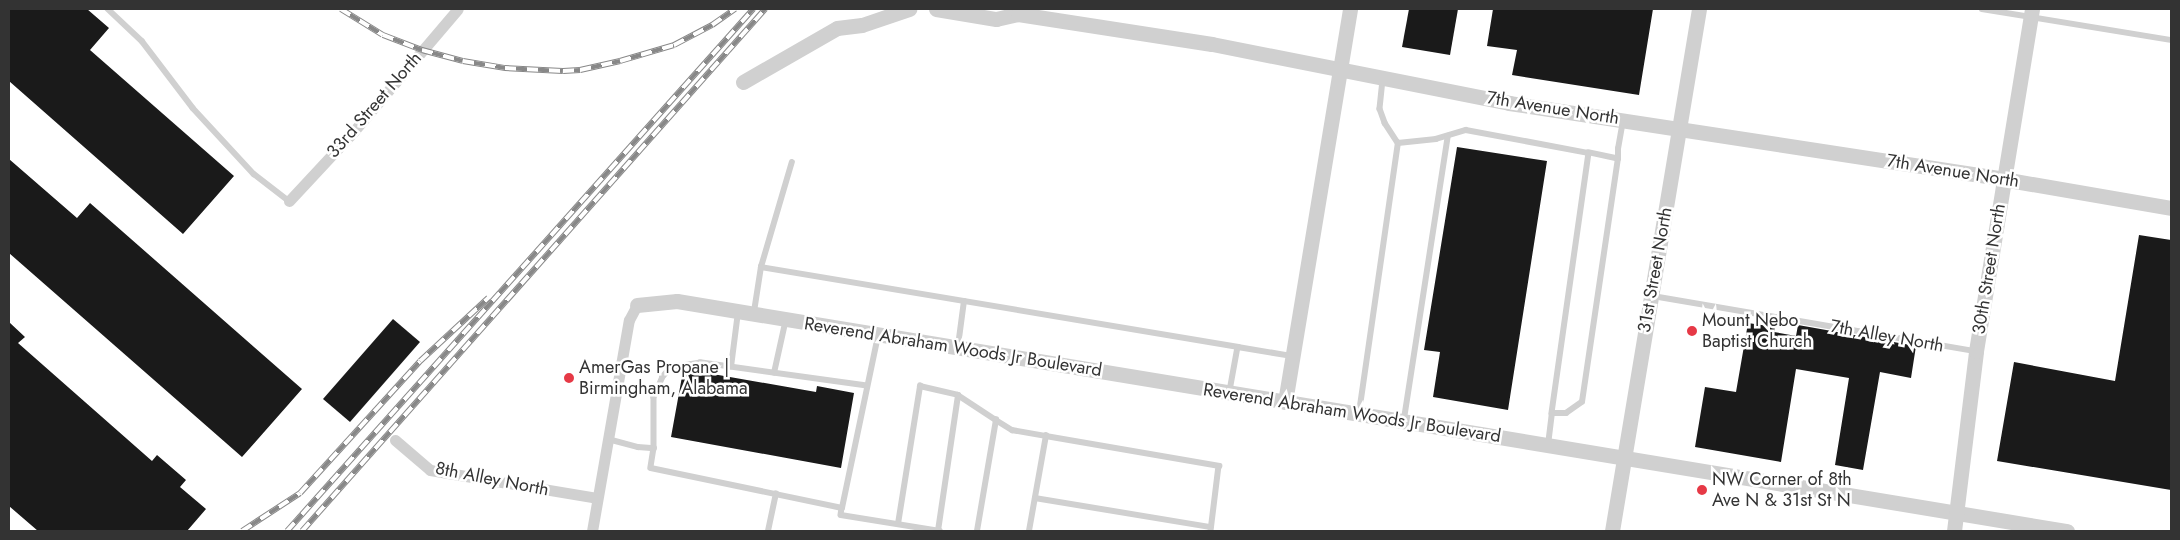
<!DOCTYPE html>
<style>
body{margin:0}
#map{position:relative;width:2180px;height:540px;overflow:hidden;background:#fff;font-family:Jost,sans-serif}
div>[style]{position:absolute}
.building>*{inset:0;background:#1a1a1a}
.service>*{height:5.5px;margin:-2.75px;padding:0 2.75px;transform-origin:2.75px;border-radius:2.75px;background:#d0d0d0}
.minor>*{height:11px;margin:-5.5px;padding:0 5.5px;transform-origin:5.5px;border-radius:5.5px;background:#d0d0d0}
.tertiary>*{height:15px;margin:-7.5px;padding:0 7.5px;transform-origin:7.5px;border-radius:7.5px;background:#d0d0d0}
.rail>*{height:5.5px;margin-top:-2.75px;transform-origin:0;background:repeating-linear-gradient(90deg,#fff 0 11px,#888 0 22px);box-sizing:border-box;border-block:1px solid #888}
.dots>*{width:14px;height:14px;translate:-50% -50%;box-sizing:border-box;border:2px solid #fff;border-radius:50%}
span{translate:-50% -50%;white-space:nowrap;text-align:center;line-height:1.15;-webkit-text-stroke:5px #fff;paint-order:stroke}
.street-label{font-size:18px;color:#333}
.poi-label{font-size:18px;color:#333}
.left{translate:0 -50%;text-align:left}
.frame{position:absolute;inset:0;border:10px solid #333;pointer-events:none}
</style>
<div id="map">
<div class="building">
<i style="clip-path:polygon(9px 9px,87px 9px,109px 28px,90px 50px,234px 176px,183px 234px,9px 81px)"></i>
<i style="clip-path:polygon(1409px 9px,1458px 9px,1450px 55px,1402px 47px)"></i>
<i style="clip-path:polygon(1493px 9px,1653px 9px,1639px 95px,1512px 75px,1517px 50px,1487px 46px)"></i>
<i style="clip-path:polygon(1457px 147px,1547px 161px,1508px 410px,1433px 397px,1440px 352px,1424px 350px)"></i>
<i style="clip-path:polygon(9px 159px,77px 218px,90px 203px,302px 389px,242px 457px,9px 253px)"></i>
<i style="clip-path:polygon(2139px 235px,2171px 240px,2171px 490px,1997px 461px,2014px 362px,2115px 381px)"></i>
<i style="clip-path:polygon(393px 319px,420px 342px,350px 422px,323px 399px)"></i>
<i style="clip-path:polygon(9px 322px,25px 337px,18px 343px,152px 461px,157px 455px,186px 480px,180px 487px,206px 509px,187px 531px,38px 531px,9px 506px)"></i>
<i style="clip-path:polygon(1748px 323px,1775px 327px,1774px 332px,1796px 336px,1798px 325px,1916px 346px,1911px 378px,1880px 372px,1863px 470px,1835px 465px,1849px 378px,1796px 369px,1781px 462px,1695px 447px,1705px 387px,1736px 392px)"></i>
<i style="clip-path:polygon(690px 370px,816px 392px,817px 386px,854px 393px,841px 468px,671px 437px,683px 371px)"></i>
</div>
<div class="service">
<i style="left:108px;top:9px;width:47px;rotate:43.3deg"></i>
<i style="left:142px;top:41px;width:84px;rotate:52.7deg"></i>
<i style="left:193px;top:108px;width:90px;rotate:47.3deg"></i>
<i style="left:254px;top:174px;width:44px;rotate:37.6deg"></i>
<i style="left:1982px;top:9px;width:192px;rotate:9.3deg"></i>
<i style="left:1383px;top:80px;width:29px;rotate:96deg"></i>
<i style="left:1380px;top:109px;width:15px;rotate:70deg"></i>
<i style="left:1385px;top:123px;width:24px;rotate:57deg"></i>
<i style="left:1618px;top:159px;width:30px;rotate:-168deg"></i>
<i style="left:1589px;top:153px;width:263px;rotate:98.1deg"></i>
<i style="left:1552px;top:413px;width:14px"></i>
<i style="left:1566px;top:413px;width:19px;rotate:-35deg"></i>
<i style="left:1582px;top:402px;width:246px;rotate:-81.6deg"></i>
<i style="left:1618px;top:159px;width:10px;rotate:-90deg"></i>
<i style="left:1618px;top:149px;width:27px;rotate:-80deg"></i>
<i style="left:761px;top:267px;width:109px;rotate:-73.6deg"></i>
<i style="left:1653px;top:296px;width:328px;rotate:9.7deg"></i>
<i style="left:754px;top:312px;width:46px;rotate:-81.2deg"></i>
<i style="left:761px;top:267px;width:484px;rotate:9.5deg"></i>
<i style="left:1238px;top:347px;width:45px;rotate:100.3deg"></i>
<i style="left:958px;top:346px;width:45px;rotate:-82.4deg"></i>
<i style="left:1238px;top:347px;width:55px;rotate:9.5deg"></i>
<i style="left:731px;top:367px;width:55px;rotate:-82.7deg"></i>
<i style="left:774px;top:373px;width:55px;rotate:-77.5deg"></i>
<i style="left:867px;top:386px;width:168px;rotate:-172.1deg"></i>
<i style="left:701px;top:363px;width:30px;rotate:171deg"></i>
<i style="left:671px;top:368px;width:12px;rotate:132deg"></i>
<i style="left:663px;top:377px;width:22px;rotate:114deg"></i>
<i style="left:654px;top:397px;width:51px;rotate:90deg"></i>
<i style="left:654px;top:448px;width:20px;rotate:99deg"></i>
<i style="left:651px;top:468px;width:195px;rotate:11.8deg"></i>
<i style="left:842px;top:508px;width:177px;rotate:-78.2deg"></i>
<i style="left:1359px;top:413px;width:273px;rotate:-81.8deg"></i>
<i style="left:1398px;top:143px;width:38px;rotate:-6deg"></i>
<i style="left:1436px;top:139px;width:31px;rotate:-17deg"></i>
<i style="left:1466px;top:130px;width:125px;rotate:10.6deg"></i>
<i style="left:1404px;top:419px;width:286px;rotate:-81.2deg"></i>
<i style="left:608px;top:439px;width:31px;rotate:15deg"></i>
<i style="left:638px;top:447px;width:16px;rotate:4deg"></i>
<i style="left:1548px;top:445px;width:32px;rotate:-83deg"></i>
<i style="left:1035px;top:498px;width:178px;rotate:9.4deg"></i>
<i style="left:842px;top:508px;width:7px;rotate:98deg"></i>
<i style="left:841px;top:515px;width:100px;rotate:9.2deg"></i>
<i style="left:898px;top:524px;width:140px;rotate:-80.9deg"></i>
<i style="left:920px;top:386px;width:39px;rotate:13deg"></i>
<i style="left:768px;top:531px;width:38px;rotate:-78deg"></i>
<i style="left:938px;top:531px;width:137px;rotate:-81.6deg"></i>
<i style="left:958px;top:395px;width:45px;rotate:33.3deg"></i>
<i style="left:977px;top:531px;width:113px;rotate:-80.3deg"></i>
<i style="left:996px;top:420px;width:19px;rotate:32deg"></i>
<i style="left:1012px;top:430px;width:35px;rotate:10deg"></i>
<i style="left:1029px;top:531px;width:97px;rotate:-79.9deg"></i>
<i style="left:1046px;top:436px;width:176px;rotate:9.8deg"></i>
<i style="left:1219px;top:466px;width:65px;rotate:97deg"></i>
</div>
<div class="minor">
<i style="left:289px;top:201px;width:96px;rotate:-47.1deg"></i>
<i style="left:354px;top:131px;width:160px;rotate:-49.6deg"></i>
<i style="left:395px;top:440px;width:46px;rotate:40.6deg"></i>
<i style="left:430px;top:470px;width:169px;rotate:9.5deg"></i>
<i style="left:592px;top:531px;width:214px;rotate:-80.1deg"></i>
<i style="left:629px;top:320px;width:17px;rotate:-62deg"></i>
</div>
<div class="tertiary">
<i style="left:936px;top:9px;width:61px;rotate:9.5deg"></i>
<i style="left:996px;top:19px;width:23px;rotate:-13deg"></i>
<i style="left:1018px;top:14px;width:196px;rotate:8.8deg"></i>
<i style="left:1212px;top:44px;width:303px;rotate:11.2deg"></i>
<i style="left:1509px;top:103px;width:500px;rotate:8.7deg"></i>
<i style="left:2003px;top:179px;width:170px;rotate:9.8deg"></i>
<i style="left:743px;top:82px;width:108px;rotate:-29.9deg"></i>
<i style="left:837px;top:28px;width:25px;rotate:-7deg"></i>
<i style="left:862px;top:25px;width:50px;rotate:-18.8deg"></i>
<i style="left:637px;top:305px;width:40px;rotate:-5.7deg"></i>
<i style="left:677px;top:301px;width:1409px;rotate:9.4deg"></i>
<i style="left:1285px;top:402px;width:398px;rotate:-80.6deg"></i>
<i style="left:1612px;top:531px;width:529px;rotate:-80.54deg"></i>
<i style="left:1954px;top:531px;width:181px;rotate:-83deg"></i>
<i style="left:1976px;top:351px;width:347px;rotate:-80.7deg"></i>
</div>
<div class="rail">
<i style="left:341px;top:9px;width:49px;rotate:31.8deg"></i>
<i style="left:383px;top:35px;width:42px;rotate:21deg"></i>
<i style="left:422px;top:50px;width:42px;rotate:15deg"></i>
<i style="left:463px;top:61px;width:43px;rotate:9.5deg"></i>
<i style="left:505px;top:68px;width:58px;rotate:3deg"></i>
<i style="left:563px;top:71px;width:17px;rotate:-3deg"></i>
<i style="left:580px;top:70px;width:41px;rotate:-12.7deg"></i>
<i style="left:620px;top:61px;width:56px;rotate:-16.5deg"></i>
<i style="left:674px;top:45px;width:43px;rotate:-27.8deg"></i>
<i style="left:712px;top:25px;width:28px;rotate:-35deg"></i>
<i style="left:242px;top:531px;width:69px;rotate:-33.2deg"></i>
<i style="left:300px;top:493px;width:178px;rotate:-47.7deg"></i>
<i style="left:420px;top:361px;width:93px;rotate:-42.8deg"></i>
<i style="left:287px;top:531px;width:700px;rotate:-48.24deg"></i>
<i style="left:302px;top:531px;width:698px;rotate:-48.43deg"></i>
</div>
<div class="dots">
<i style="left:1692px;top:331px;background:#e63946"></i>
<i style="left:569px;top:378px;background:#e63946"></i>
<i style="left:1702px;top:490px;background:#e63946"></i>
</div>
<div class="street-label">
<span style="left:374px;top:105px;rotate:-49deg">33rd Street North</span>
<span style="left:1553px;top:108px;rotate:9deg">7th Avenue North</span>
<span style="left:1953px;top:171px;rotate:9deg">7th Avenue North</span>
<span style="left:1989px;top:269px;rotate:-81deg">30th Street North</span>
<span style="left:1655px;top:270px;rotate:-80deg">31st Street North</span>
<span style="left:1887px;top:336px;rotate:10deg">7th Alley North</span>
<span style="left:953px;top:347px;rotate:9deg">Reverend Abraham Woods Jr Boulevard</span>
<span style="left:1352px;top:413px;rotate:9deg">Reverend Abraham Woods Jr Boulevard</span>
<span style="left:492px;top:479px;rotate:11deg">8th Alley North</span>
</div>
<div class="poi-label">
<span class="left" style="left:1702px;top:331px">Mount Nebo<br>Baptist Church</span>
<span class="left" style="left:579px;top:378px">AmerGas Propane |<br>Birmingham, Alabama</span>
<span class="left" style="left:1712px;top:490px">NW Corner of 8th<br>Ave N &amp; 31st St N</span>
</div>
<div class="frame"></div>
</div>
